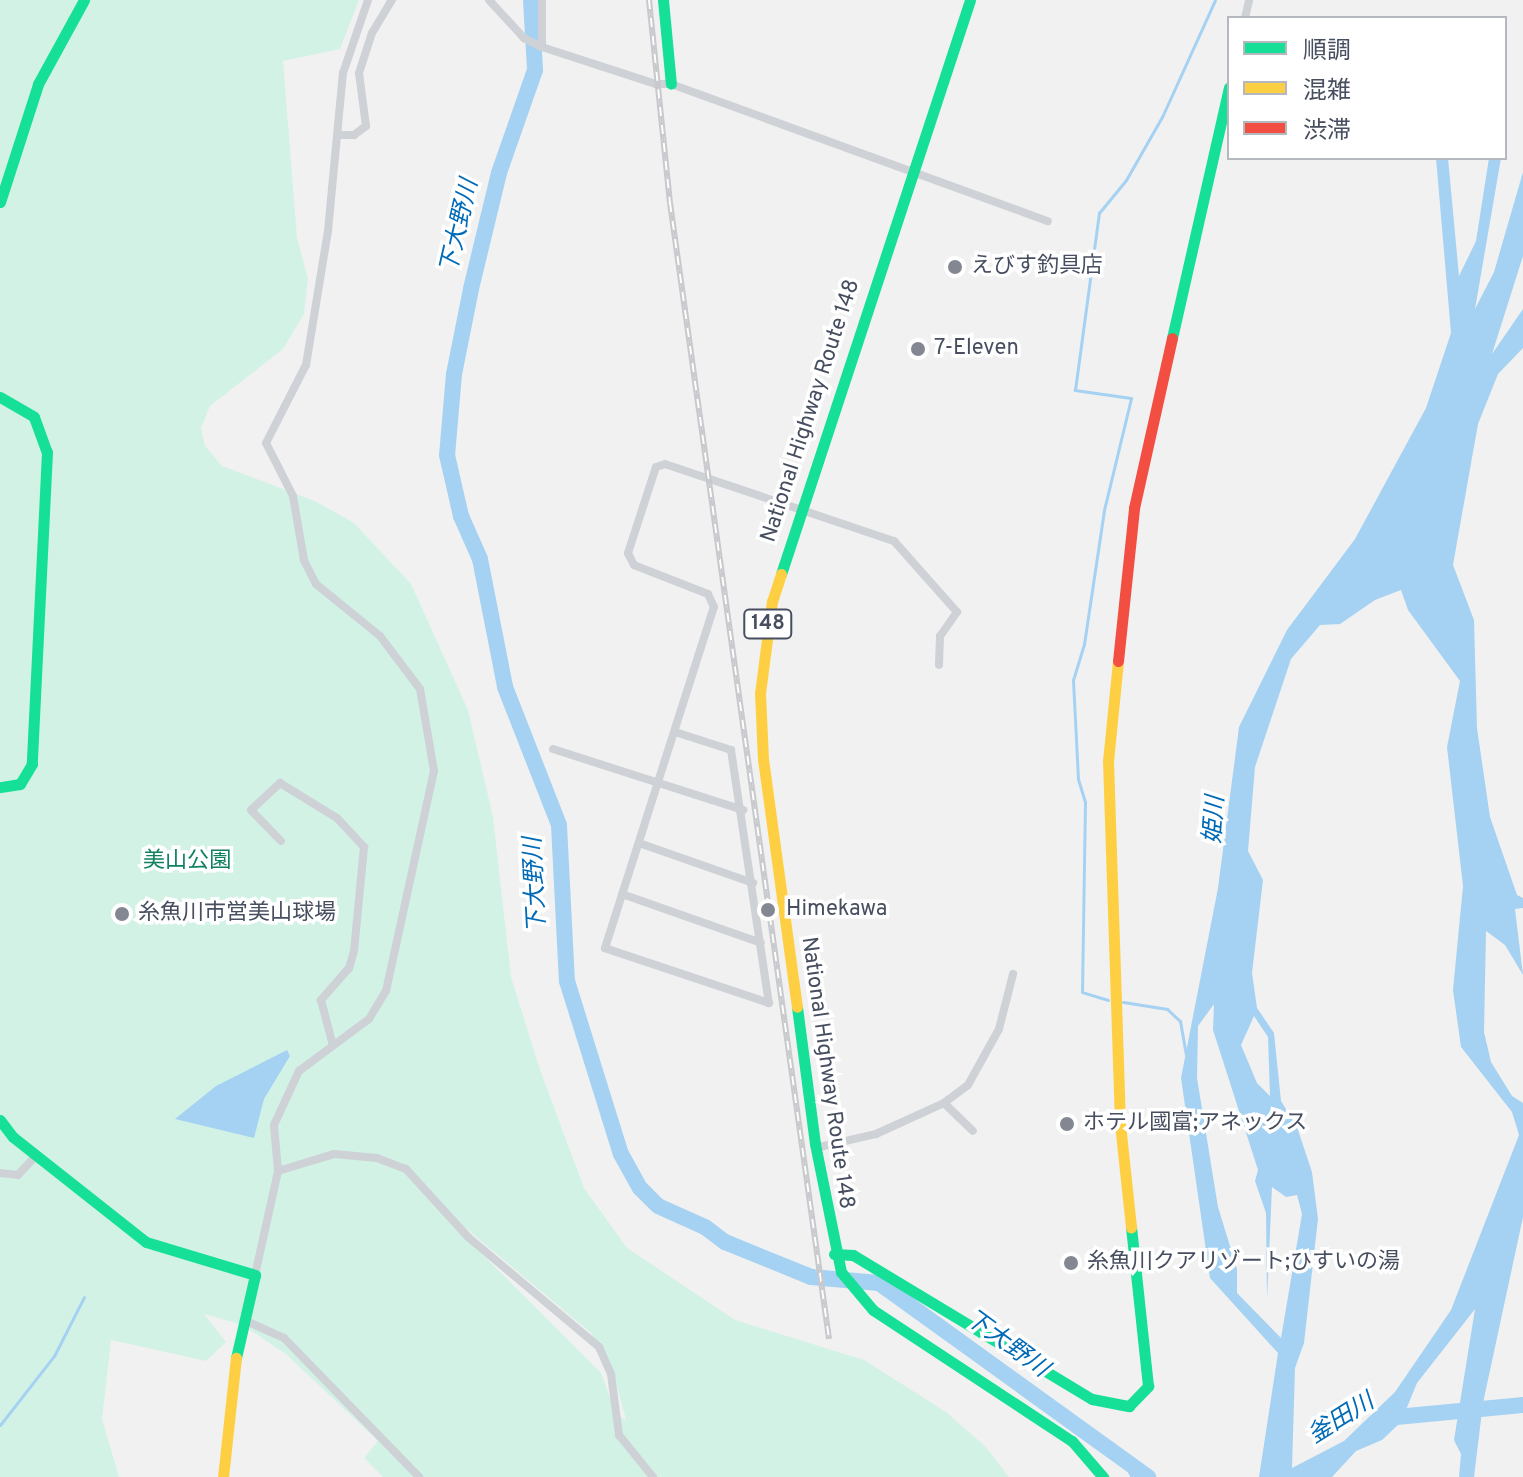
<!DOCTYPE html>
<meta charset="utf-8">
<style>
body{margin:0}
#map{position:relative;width:1523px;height:1477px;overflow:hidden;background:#f1f1f1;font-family:Overpass,"Noto Sans JP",sans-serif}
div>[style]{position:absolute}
.green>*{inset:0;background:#d3f2e6}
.water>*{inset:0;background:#a5d2f2}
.stream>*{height:3px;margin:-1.5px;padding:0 1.5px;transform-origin:1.5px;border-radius:1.5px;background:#a5d2f2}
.river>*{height:16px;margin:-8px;padding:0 8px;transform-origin:8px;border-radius:8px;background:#a5d2f2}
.street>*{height:8px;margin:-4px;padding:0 4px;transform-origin:4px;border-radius:4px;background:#ced1d5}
.fast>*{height:11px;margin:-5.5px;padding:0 5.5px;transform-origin:5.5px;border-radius:5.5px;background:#16e098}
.slow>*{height:11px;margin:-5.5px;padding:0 5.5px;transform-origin:5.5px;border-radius:5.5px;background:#ffcf43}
.jam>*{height:11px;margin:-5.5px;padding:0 5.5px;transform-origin:5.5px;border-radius:5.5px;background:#f24e42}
.rail>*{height:6px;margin-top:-3px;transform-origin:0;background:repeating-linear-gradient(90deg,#fff 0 9px,#c7c9cc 0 18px);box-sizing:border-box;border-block:2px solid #c7c9cc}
.dots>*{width:22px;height:22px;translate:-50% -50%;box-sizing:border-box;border:4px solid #fff;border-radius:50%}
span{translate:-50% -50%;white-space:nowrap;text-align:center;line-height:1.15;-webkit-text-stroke:7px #fff;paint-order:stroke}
.shield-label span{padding:2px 6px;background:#fff;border:2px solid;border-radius:6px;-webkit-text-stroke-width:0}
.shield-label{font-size:20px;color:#464e5f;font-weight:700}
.poi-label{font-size:22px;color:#464e5f}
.left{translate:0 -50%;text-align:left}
.street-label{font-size:22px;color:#464e5f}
.park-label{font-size:22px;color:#108161}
.water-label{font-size:24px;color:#016ab7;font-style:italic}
.legend{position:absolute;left:1227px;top:16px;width:280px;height:144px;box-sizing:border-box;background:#fff;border:2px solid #b5b8bf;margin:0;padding:10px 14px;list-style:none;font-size:24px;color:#464e5f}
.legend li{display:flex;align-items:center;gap:16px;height:40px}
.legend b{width:40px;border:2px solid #b5b8bf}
</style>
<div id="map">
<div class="green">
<i style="clip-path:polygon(evenodd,0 0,359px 0,340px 49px,283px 61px,297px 238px,308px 279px,304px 314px,283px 349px,210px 406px,201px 428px,205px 446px,222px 466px,315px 501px,354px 523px,411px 584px,468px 710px,493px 817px,511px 977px,539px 1067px,584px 1188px,627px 1248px,735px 1320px,864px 1360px,946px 1412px,986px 1447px,1009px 1477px,383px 1477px,364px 1458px,378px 1441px,287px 1355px,243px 1325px,204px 1314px,226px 1342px,206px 1361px,111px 1340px,102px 1419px,119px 1477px,0 1477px,0 0,456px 1220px,591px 1333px,612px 1367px,626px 1420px,616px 1414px,601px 1373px,472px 1244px,456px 1220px)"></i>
</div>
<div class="water">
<i style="clip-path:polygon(evenodd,1436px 158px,1448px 158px,1459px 276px,1476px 241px,1489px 158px,1501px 158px,1475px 309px,1494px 272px,1523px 172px,1523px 256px,1492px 354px,1523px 309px,1523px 348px,1498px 374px,1478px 424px,1453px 565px,1474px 620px,1477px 728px,1490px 817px,1517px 895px,1523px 898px,1523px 908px,1515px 909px,1523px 975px,1505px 945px,1486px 931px,1484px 1032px,1491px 1062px,1512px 1096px,1523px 1103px,1523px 1217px,1483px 1403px,1474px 1477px,1459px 1477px,1461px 1454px,1454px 1440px,1475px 1309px,1417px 1383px,1401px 1422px,1382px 1440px,1356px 1451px,1332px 1477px,1259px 1477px,1278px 1353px,1210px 1278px,1181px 1078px,1218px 888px,1239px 727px,1287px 630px,1355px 539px,1426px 408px,1451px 333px,1436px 158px,1401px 590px,1408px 610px,1460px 681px,1447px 747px,1463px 886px,1453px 990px,1461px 1047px,1512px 1112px,1519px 1135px,1451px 1310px,1395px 1392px,1344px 1441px,1292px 1468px,1295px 1368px,1304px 1343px,1318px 1219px,1312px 1172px,1297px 1127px,1281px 1101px,1274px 1033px,1257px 1008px,1252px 973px,1263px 880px,1248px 851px,1255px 767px,1291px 659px,1320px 625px,1340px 624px,1375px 600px,1401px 590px,1436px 158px,1214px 1004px,1213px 1030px,1258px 1170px,1255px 1181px,1266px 1213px,1267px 1300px,1272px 1187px,1286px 1197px,1297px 1195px,1302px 1214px,1281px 1338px,1237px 1293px,1237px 1269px,1218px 1207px,1197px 1078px,1198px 1026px,1214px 1004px,1436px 158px,1254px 1016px,1268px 1037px,1270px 1096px,1257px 1083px,1241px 1045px,1254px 1016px)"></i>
<i style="clip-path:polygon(287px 1050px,290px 1056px,264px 1099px,254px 1138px,175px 1119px,216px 1086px)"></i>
</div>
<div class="stream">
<i style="left:1108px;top:1000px;width:27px;rotate:-163deg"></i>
<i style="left:1082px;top:992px;width:190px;rotate:-89.1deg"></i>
<i style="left:1085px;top:802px;width:24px;rotate:-107deg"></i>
<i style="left:1078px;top:779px;width:99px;rotate:-92.9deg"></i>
<i style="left:1073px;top:680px;width:38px;rotate:-73deg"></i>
<i style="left:1084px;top:644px;width:135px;rotate:-81.5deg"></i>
<i style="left:1104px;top:510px;width:115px;rotate:-76.4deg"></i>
<i style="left:1131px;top:398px;width:57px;rotate:-171.9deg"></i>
<i style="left:1075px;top:390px;width:179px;rotate:-82.3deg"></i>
<i style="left:1099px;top:213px;width:43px;rotate:-50.7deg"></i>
<i style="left:1126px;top:180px;width:73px;rotate:-60.3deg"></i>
<i style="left:1162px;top:117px;width:128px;rotate:-65.6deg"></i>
<i style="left:1123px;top:1002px;width:45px;rotate:9deg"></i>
<i style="left:1167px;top:1009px;width:18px;rotate:43deg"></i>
<i style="left:1180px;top:1021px;width:34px;rotate:80deg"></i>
<i style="left:0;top:1425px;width:88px;rotate:-52deg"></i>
<i style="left:54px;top:1356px;width:66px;rotate:-63deg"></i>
<i style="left:1119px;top:1452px;width:28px;rotate:63deg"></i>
</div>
<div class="river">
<i style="left:531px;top:0;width:70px;rotate:86.7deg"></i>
<i style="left:535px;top:70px;width:109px;rotate:109.3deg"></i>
<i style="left:499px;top:173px;width:119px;rotate:103.6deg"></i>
<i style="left:471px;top:289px;width:87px;rotate:101.3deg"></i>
<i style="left:454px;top:374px;width:81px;rotate:94.9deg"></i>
<i style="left:447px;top:455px;width:63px;rotate:77.1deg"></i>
<i style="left:461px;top:516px;width:47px;rotate:66.2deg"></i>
<i style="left:480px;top:559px;width:130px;rotate:78.9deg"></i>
<i style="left:505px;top:687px;width:148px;rotate:68.6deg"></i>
<i style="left:559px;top:825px;width:156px;rotate:87.1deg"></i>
<i style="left:567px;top:981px;width:181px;rotate:72.7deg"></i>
<i style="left:621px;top:1154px;width:39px;rotate:61deg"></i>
<i style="left:640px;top:1188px;width:25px;rotate:45deg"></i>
<i style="left:658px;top:1206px;width:51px;rotate:24.1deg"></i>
<i style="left:705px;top:1227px;width:25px;rotate:37deg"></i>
<i style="left:725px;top:1242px;width:93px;rotate:22.1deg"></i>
<i style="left:811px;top:1277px;width:68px;rotate:5deg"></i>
<i style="left:879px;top:1283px;width:332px;rotate:35.8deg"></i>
<i style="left:1386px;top:1418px;width:138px;rotate:-5.4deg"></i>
</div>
<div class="street">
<i style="left:489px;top:0;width:52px;rotate:47.4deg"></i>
<i style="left:524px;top:38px;width:20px;rotate:27deg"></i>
<i style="left:542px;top:47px;width:120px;rotate:18deg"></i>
<i style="left:656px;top:84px;width:15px"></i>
<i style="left:671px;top:84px;width:401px;rotate:20deg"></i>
<i style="left:542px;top:0;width:47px;rotate:90deg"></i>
<i style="left:1245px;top:18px;width:18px;rotate:-77deg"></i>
<i style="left:337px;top:135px;width:17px"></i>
<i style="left:354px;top:135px;width:15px;rotate:-37deg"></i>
<i style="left:366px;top:126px;width:53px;rotate:-97.5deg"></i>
<i style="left:359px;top:73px;width:42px;rotate:-72deg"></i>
<i style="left:372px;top:33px;width:39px;rotate:-59deg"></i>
<i style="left:675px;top:732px;width:59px;rotate:17.8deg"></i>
<i style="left:731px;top:750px;width:256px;rotate:81.5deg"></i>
<i style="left:769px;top:1003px;width:173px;rotate:-161.5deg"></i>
<i style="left:605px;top:948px;width:358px;rotate:-72.3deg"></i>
<i style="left:714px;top:607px;width:14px;rotate:-115deg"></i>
<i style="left:708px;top:594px;width:79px;rotate:-158.6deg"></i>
<i style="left:634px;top:565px;width:13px;rotate:-117deg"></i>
<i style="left:628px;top:553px;width:90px;rotate:-72deg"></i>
<i style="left:656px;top:467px;width:9px;rotate:-18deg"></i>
<i style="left:665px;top:464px;width:242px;rotate:18.6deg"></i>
<i style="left:894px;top:541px;width:95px;rotate:48.4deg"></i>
<i style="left:957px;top:612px;width:29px;rotate:125deg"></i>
<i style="left:940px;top:636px;width:29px;rotate:92deg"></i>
<i style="left:553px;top:749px;width:200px;rotate:17.8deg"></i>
<i style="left:281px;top:841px;width:43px;rotate:-134.1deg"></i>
<i style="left:251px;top:810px;width:40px;rotate:-43deg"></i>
<i style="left:280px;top:783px;width:67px;rotate:31.6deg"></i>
<i style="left:337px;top:818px;width:40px;rotate:47deg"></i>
<i style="left:364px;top:847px;width:104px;rotate:95.5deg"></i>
<i style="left:354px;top:951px;width:18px;rotate:106deg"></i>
<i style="left:349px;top:968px;width:43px;rotate:131.2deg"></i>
<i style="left:321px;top:1000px;width:43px;rotate:75.3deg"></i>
<i style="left:639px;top:843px;width:121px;rotate:19.3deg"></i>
<i style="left:622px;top:894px;width:147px;rotate:19.4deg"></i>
<i style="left:944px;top:1103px;width:40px;rotate:44deg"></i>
<i style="left:815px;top:1148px;width:63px;rotate:-12.9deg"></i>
<i style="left:876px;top:1134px;width:75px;rotate:-24.5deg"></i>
<i style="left:944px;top:1103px;width:30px;rotate:-37deg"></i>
<i style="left:968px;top:1085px;width:64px;rotate:-61deg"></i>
<i style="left:999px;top:1029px;width:57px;rotate:-75.7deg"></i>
<i style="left:278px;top:1171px;width:59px;rotate:-16.9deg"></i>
<i style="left:334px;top:1154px;width:43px;rotate:5.3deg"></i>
<i style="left:377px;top:1158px;width:31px;rotate:21deg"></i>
<i style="left:406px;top:1169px;width:92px;rotate:47.6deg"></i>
<i style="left:468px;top:1237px;width:171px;rotate:40deg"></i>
<i style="left:599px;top:1347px;width:30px;rotate:66deg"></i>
<i style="left:611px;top:1374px;width:62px;rotate:82.5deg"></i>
<i style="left:619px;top:1435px;width:54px;rotate:51deg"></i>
<i style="left:0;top:1173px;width:18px;rotate:6deg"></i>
<i style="left:18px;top:1175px;width:26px;rotate:-47deg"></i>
<i style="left:255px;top:1275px;width:107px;rotate:-77.5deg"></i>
<i style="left:278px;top:1171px;width:46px;rotate:-95deg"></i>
<i style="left:274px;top:1125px;width:60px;rotate:-65.2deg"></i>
<i style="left:299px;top:1071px;width:87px;rotate:-36.6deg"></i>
<i style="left:369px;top:1019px;width:33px;rotate:-59deg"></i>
<i style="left:386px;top:991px;width:225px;rotate:-77.7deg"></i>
<i style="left:434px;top:771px;width:83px;rotate:-99.7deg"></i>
<i style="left:420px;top:689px;width:66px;rotate:-127deg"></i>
<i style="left:380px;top:636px;width:82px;rotate:-140.9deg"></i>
<i style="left:316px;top:584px;width:27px;rotate:-117deg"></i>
<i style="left:304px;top:560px;width:65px;rotate:-99.8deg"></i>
<i style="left:293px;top:496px;width:59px;rotate:-117deg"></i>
<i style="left:266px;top:443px;width:88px;rotate:-62.9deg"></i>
<i style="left:306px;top:365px;width:136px;rotate:-80.7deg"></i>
<i style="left:328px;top:231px;width:159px;rotate:-84.6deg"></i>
<i style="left:343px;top:73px;width:77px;rotate:-71.1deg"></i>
<i style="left:244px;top:1320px;width:44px;rotate:24.2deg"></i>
<i style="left:284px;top:1338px;width:194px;rotate:45.8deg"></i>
</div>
<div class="fast">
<i style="left:663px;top:0;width:84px;rotate:84.6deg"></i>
<i style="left:0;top:202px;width:124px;rotate:-72.1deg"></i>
<i style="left:38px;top:84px;width:96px;rotate:-61.3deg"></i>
<i style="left:1172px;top:338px;width:257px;rotate:-77.2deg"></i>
<i style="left:0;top:397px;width:39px;rotate:30deg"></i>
<i style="left:34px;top:417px;width:37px;rotate:70deg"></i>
<i style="left:47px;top:452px;width:312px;rotate:92.8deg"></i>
<i style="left:32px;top:764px;width:23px;rotate:121deg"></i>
<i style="left:20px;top:784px;width:20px;rotate:171deg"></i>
<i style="left:781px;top:574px;width:604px;rotate:-71.77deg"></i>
<i style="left:797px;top:1007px;width:138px;rotate:82.5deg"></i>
<i style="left:815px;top:1144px;width:131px;rotate:78.5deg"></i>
<i style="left:841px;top:1272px;width:50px;rotate:49.9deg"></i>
<i style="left:873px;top:1310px;width:238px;rotate:33.4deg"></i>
<i style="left:1072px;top:1441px;width:48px;rotate:49.3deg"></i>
<i style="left:0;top:1120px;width:21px;rotate:53deg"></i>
<i style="left:13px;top:1137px;width:169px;rotate:38.3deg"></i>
<i style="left:146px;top:1242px;width:114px;rotate:16.8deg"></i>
<i style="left:255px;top:1275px;width:85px;rotate:102.9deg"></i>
<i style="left:834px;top:1254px;width:19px;rotate:3deg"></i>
<i style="left:853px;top:1255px;width:279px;rotate:31.1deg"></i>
<i style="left:1092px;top:1399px;width:38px;rotate:11deg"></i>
<i style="left:1129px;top:1406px;width:28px;rotate:-46deg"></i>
<i style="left:1148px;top:1386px;width:160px;rotate:-96.1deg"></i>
</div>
<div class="slow">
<i style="left:781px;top:574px;width:28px;rotate:108deg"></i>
<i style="left:772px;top:601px;width:93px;rotate:97.4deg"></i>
<i style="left:760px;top:693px;width:66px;rotate:87.4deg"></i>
<i style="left:763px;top:759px;width:250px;rotate:82.2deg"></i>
<i style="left:1118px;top:661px;width:100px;rotate:95.7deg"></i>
<i style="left:1108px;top:761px;width:363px;rotate:88.1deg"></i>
<i style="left:1120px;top:1124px;width:104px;rotate:83.9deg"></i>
<i style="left:223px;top:1477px;width:120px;rotate:-83.8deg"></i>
</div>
<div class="jam">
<i style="left:1118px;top:661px;width:154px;rotate:-84deg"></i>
<i style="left:1134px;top:508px;width:174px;rotate:-77.4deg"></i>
</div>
<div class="rail">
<i style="left:649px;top:0;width:204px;rotate:84.1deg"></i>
<i style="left:670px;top:203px;width:1147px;rotate:82.03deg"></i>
</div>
<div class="dots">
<i style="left:955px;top:267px;background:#828792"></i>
<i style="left:918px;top:349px;background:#828792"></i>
<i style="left:768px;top:910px;background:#828792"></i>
<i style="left:122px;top:914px;background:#828792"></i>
<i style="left:1067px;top:1124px;background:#828792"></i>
<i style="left:1071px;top:1263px;background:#828792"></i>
</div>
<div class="shield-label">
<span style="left:768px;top:624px">148</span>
</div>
<div class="poi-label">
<span class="left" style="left:971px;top:267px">えびす釣具店</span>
<span class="left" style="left:934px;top:349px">7-Eleven</span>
<span class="left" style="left:786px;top:910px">Himekawa</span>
<span class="left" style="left:138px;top:914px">糸魚川市営美山球場</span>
<span class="left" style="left:1083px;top:1124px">ホテル國富;アネックス</span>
<span class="left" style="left:1087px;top:1263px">糸魚川クアリゾート;ひすいの湯</span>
</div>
<div class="street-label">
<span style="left:811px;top:411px;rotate:-72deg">National Highway Route 148</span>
<span style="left:827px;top:1073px;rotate:82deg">National Highway Route 148</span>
</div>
<div class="park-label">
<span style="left:187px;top:862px">美山公園</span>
</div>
<div class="water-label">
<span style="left:461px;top:227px;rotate:-77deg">下大野川</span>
<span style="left:1216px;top:820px;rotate:-86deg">姫川</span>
<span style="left:537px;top:885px;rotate:-93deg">下大野川</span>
<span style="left:1006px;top:1345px;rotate:36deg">下大野川</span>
<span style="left:1342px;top:1420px;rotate:-32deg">釜田川</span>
</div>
<ul class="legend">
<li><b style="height:10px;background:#16e098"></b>順調</li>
<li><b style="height:10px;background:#ffcf43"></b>混雑</li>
<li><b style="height:10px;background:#f24e42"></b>渋滞</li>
</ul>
</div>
